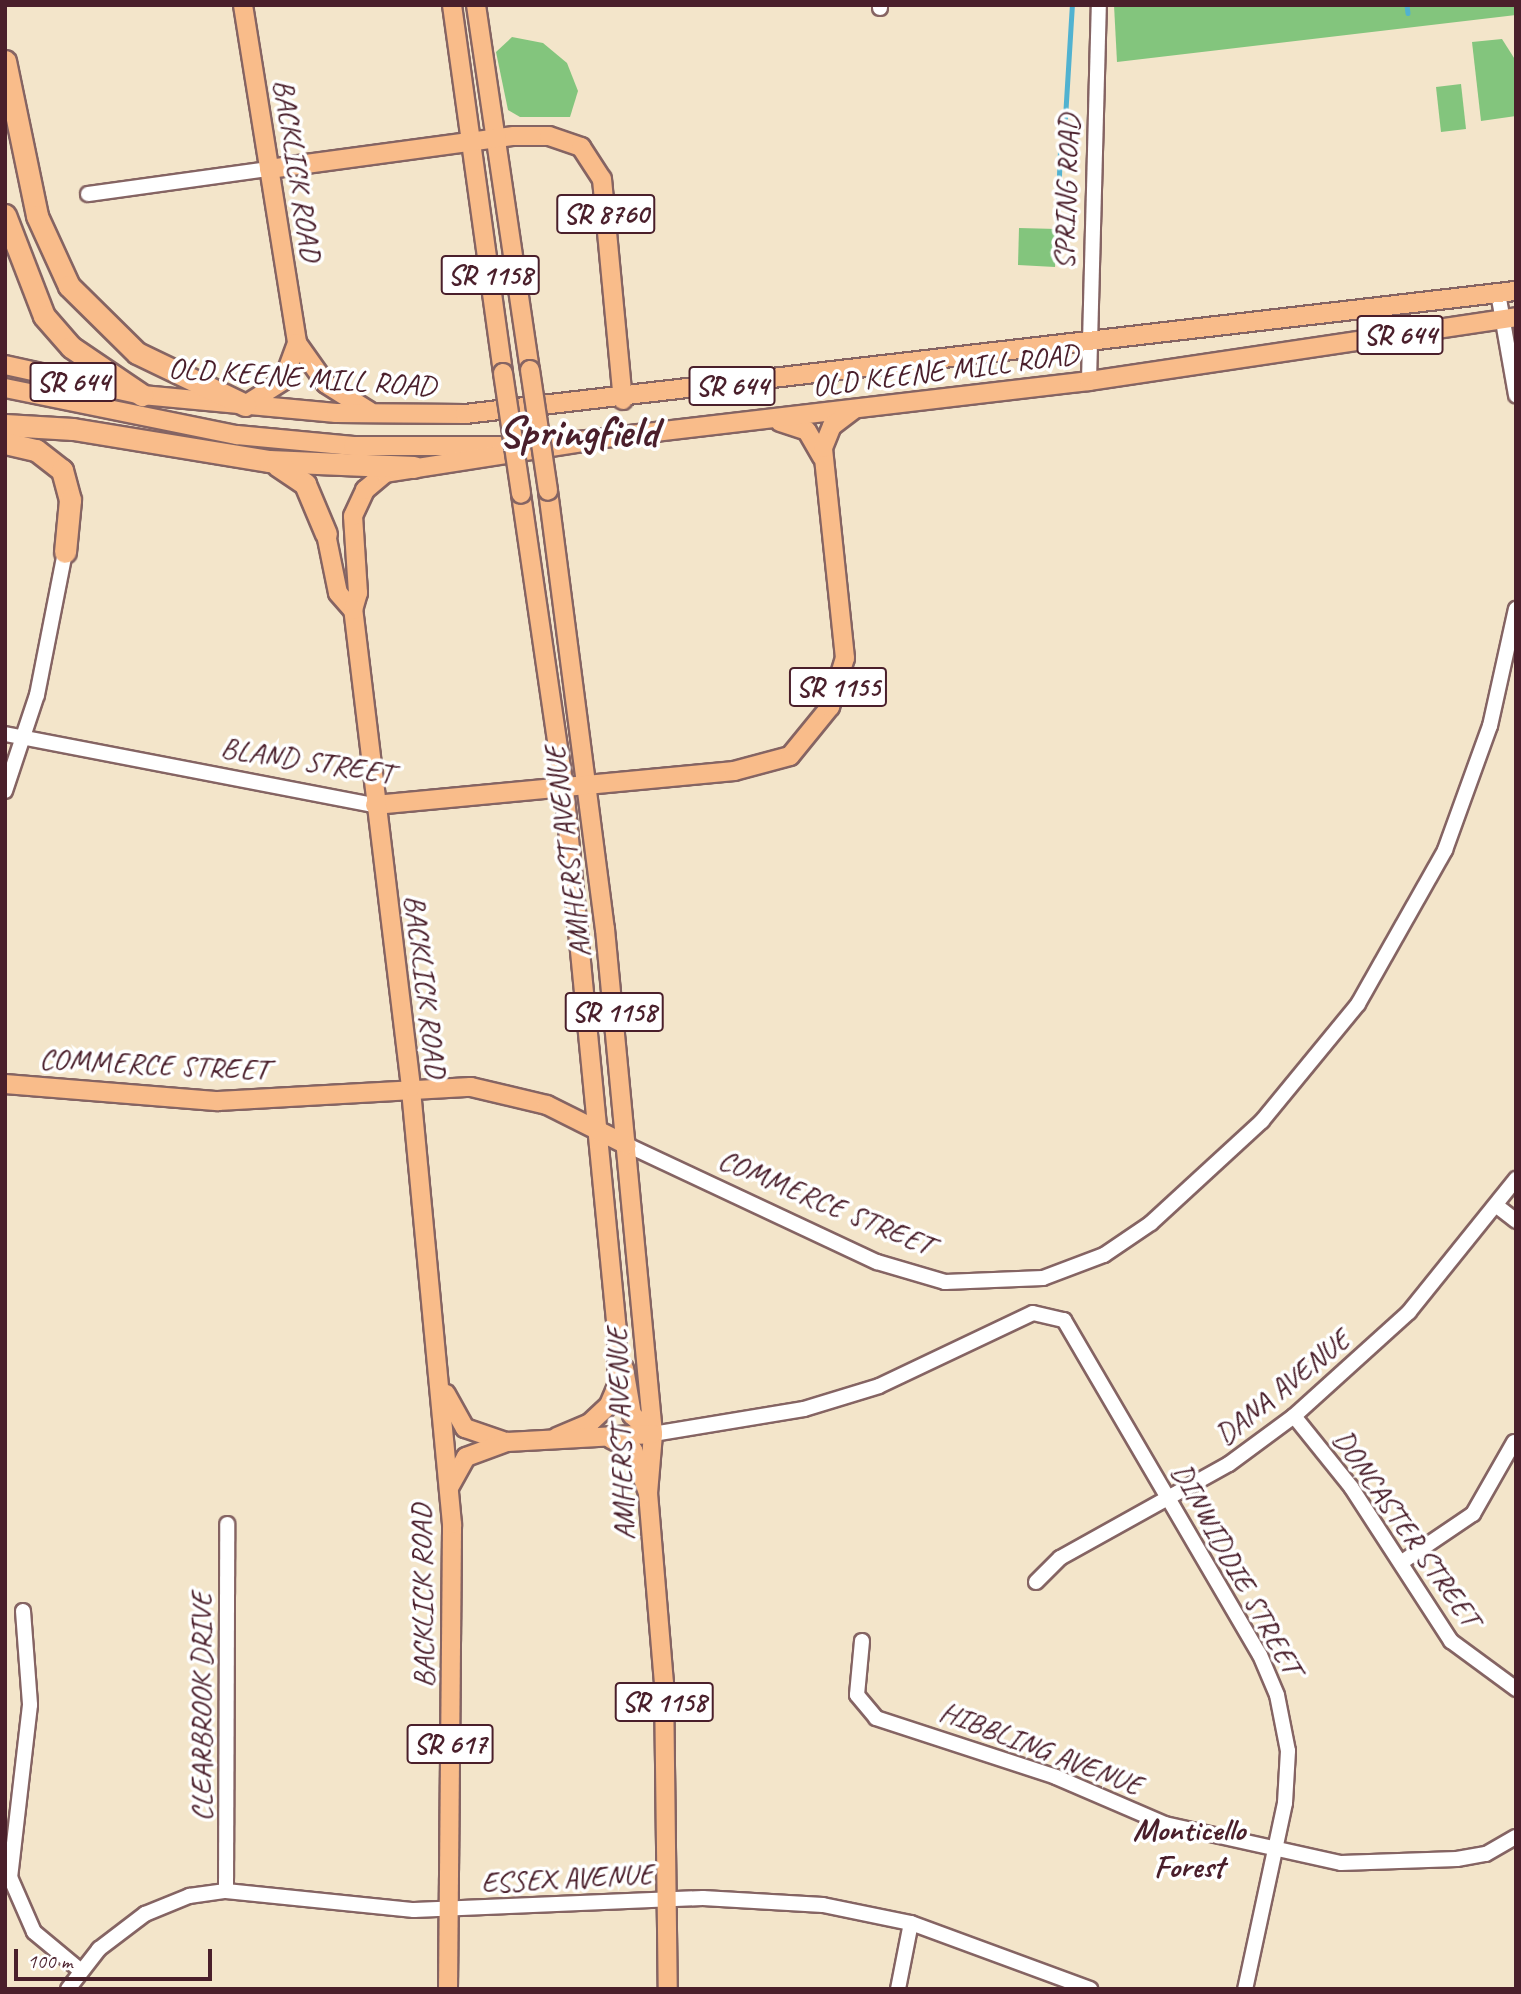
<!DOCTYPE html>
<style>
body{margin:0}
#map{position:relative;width:1521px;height:1994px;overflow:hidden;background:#f3e5ca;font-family:Caveat,sans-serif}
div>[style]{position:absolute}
.green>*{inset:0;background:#83c57d}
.stream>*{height:4.5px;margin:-2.25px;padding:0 2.25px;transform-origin:2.25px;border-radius:2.25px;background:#51b2d0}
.roads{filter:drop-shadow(2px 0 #856463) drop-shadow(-2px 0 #856463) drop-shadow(0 2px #856463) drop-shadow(0 -2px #856463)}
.minor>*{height:14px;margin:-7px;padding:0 7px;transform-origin:7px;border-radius:7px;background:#fff}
.major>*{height:18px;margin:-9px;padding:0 9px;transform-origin:9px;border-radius:9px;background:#f9bc8a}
.highway>*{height:21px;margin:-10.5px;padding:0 10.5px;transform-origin:10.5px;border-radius:10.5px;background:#f9bc8a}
.bridges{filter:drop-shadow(2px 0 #856463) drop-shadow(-2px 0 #856463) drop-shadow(0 2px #856463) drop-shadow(0 -2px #856463)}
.major-bridge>*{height:18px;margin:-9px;padding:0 9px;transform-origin:9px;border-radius:9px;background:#f9bc8a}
span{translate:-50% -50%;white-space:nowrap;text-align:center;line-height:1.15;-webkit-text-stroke:7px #fff;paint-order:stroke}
.shield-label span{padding:2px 5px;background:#fff;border:2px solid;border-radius:5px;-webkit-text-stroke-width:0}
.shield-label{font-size:28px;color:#4a1f2b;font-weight:700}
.street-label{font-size:30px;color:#4a1f2b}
.neighbourhood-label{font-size:32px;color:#4a1f2b;font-weight:700}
.town-label{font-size:44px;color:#4a1f2b;font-weight:700}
.frame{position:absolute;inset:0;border:7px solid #4a1f2b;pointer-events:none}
.scale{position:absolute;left:14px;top:1949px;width:198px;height:32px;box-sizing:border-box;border:4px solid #4a1f2b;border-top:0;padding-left:9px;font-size:21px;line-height:24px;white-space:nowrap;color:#4a1f2b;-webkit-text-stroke:5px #fff;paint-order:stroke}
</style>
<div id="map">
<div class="green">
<i style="clip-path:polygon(1114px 5px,1516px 5px,1516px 15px,1117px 62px)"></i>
<i style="clip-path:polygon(512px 37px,543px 43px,567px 63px,578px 91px,570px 117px,520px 117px,508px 110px,496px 52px)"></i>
<i style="clip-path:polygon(1502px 39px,1516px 61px,1516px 116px,1481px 121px,1472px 42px)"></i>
<i style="clip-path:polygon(1461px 84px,1466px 129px,1441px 132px,1436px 87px)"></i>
<i style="clip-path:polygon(1019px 228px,1057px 229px,1055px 267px,1018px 265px)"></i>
</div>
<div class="stream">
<i style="left:1407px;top:5px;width:8px;rotate:83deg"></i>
<i style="left:1065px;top:118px;width:113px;rotate:-86.5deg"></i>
<i style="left:1057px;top:225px;width:76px;rotate:-87.7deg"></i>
</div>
<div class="roads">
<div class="minor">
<i style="left:880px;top:8px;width:3px;rotate:-90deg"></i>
<i style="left:88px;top:194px;width:183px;rotate:-7.9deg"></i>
<i style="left:1498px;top:293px;width:104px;rotate:80deg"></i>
<i style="left:1089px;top:381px;width:376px;rotate:-88.5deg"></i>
<i style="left:5px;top:734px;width:377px;rotate:10.9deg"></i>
<i style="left:5px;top:791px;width:101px;rotate:-71.6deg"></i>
<i style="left:37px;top:695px;width:146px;rotate:-78.9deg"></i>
<i style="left:627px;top:1145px;width:276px;rotate:25.1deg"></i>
<i style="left:877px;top:1262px;width:71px;rotate:16.4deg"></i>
<i style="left:945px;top:1282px;width:98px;rotate:-2.3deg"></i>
<i style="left:1043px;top:1278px;width:65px;rotate:-20.7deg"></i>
<i style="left:1104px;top:1255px;width:57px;rotate:-34.2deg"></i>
<i style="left:1151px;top:1223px;width:151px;rotate:-42.6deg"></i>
<i style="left:1262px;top:1121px;width:151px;rotate:-50.6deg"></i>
<i style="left:1358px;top:1004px;width:177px;rotate:-60.5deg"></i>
<i style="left:1445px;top:850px;width:132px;rotate:-70.1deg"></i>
<i style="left:1490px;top:726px;width:120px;rotate:-77.5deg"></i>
<i style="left:1497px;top:1206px;width:24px;rotate:38deg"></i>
<i style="left:1294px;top:1416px;width:91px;rotate:51.2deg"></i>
<i style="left:1351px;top:1487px;width:184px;rotate:57deg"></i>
<i style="left:1451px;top:1641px;width:81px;rotate:36.4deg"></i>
<i style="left:653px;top:1434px;width:153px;rotate:-9.4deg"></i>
<i style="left:804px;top:1409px;width:78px;rotate:-17deg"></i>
<i style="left:879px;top:1386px;width:170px;rotate:-25.4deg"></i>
<i style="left:1033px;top:1313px;width:32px;rotate:13deg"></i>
<i style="left:1064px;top:1320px;width:388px;rotate:59.7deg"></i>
<i style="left:1260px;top:1655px;width:43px;rotate:67deg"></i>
<i style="left:1277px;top:1695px;width:57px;rotate:78.9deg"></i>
<i style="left:1288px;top:1751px;width:52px;rotate:93.3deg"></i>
<i style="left:1285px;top:1803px;width:190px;rotate:102.1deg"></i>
<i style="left:1402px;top:1562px;width:86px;rotate:-34.1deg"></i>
<i style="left:1473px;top:1514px;width:83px;rotate:-60.3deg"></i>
<i style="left:1036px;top:1582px;width:34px;rotate:-45deg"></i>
<i style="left:1060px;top:1558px;width:193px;rotate:-29.1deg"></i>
<i style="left:1229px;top:1464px;width:81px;rotate:-36.4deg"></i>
<i style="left:1294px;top:1416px;width:155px;rotate:-42.1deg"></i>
<i style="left:1409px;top:1312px;width:171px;rotate:-51.2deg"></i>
<i style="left:23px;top:1611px;width:94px;rotate:85.7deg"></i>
<i style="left:30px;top:1705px;width:173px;rotate:96.6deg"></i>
<i style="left:10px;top:1877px;width:60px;rotate:66.4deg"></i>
<i style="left:34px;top:1932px;width:61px;rotate:39.7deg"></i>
<i style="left:862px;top:1641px;width:54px;rotate:95.3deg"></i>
<i style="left:857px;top:1695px;width:30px;rotate:50deg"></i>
<i style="left:876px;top:1718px;width:189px;rotate:18.1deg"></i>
<i style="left:1056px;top:1777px;width:119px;rotate:23.3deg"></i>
<i style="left:1165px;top:1824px;width:180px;rotate:12.5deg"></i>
<i style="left:1341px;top:1863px;width:116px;rotate:-2deg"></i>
<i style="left:1457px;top:1859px;width:29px;rotate:-10deg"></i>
<i style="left:1486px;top:1854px;width:34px;rotate:-30deg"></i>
<i style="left:226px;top:1891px;width:367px;rotate:-89.8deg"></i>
<i style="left:68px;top:1989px;width:51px;rotate:-52.2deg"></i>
<i style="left:99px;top:1949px;width:58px;rotate:-37.3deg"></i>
<i style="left:145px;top:1914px;width:48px;rotate:-22.2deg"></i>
<i style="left:189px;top:1896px;width:37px;rotate:-8deg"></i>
<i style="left:226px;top:1891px;width:189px;rotate:5.8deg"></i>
<i style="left:414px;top:1910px;width:289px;rotate:-2.4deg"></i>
<i style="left:703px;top:1898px;width:120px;rotate:3.3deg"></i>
<i style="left:823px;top:1905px;width:90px;rotate:11.6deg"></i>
<i style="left:911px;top:1923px;width:191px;rotate:20.2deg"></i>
<i style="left:898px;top:1989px;width:67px;rotate:-78.9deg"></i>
</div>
<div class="major">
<i style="left:243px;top:5px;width:342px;rotate:80.9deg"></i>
<i style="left:297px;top:343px;width:40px;rotate:110.2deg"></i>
<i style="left:283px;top:381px;width:45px;rotate:147.7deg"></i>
<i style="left:452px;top:5px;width:372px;rotate:82.1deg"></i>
<i style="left:476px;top:5px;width:369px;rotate:81.6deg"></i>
<i style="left:269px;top:169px;width:247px;rotate:-7.7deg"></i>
<i style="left:514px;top:136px;width:35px"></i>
<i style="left:549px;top:136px;width:34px;rotate:19deg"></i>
<i style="left:581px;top:147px;width:38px;rotate:57deg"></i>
<i style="left:602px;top:179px;width:222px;rotate:84.6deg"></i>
<i style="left:297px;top:343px;width:50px;rotate:54.7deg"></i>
<i style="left:326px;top:384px;width:51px;rotate:32.1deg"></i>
<i style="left:5px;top:365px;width:140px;rotate:12.4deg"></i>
<i style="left:142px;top:395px;width:195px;rotate:5.3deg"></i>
<i style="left:336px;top:413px;width:129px;rotate:0.4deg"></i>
<i style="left:465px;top:414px;width:1058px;rotate:-6.68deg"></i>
<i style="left:5px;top:388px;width:237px;rotate:11.5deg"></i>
<i style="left:237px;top:435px;width:117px;rotate:5.4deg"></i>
<i style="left:353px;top:446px;width:147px"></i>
<i style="left:780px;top:422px;width:28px;rotate:18deg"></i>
<i style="left:807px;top:431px;width:30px;rotate:60deg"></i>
<i style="left:570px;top:442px;width:523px;rotate:-6.7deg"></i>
<i style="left:1089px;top:381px;width:432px;rotate:-8.5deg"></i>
<i style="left:548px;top:491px;width:442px;rotate:82.6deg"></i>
<i style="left:605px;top:929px;width:507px;rotate:84.57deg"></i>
<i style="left:653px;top:1434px;width:59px;rotate:94.8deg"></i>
<i style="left:648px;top:1493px;width:191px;rotate:85.2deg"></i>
<i style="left:664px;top:1683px;width:306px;rotate:89.3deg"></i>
<i style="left:521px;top:494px;width:296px;rotate:81.7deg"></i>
<i style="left:564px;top:787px;width:547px;rotate:84.44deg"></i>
<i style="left:617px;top:1331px;width:55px;rotate:90deg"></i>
<i style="left:617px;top:1386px;width:21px;rotate:113deg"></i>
<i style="left:609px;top:1405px;width:26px;rotate:137deg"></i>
<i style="left:590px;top:1423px;width:36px;rotate:157deg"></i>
<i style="left:326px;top:534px;width:60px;rotate:78.5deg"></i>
<i style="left:338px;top:593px;width:23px;rotate:49deg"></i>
<i style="left:375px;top:805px;width:361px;rotate:-5.4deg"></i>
<i style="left:734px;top:771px;width:58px;rotate:-15deg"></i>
<i style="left:790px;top:756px;width:63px;rotate:-50.8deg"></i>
<i style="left:830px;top:707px;width:51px;rotate:-73deg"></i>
<i style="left:845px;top:658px;width:211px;rotate:-96deg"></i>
<i style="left:823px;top:448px;width:24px;rotate:-68deg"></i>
<i style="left:832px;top:426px;width:26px;rotate:-37deg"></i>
<i style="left:5px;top:1084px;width:214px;rotate:4.6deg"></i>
<i style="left:218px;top:1101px;width:253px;rotate:-3.2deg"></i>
<i style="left:471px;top:1087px;width:78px;rotate:13.3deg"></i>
<i style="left:547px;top:1105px;width:89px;rotate:26.6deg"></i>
<i style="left:624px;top:1368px;width:48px;rotate:80.3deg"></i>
<i style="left:632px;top:1415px;width:28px;rotate:42deg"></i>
<i style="left:446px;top:1394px;width:39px;rotate:61deg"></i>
<i style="left:465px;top:1428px;width:40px;rotate:18.9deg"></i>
<i style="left:611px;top:1439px;width:25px;rotate:27deg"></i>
<i style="left:633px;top:1450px;width:46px;rotate:70.8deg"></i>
<i style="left:450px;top:1486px;width:33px;rotate:-61deg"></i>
<i style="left:466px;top:1457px;width:44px;rotate:-20.1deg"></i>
<i style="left:507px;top:1442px;width:146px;rotate:-3.1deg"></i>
<i style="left:448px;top:1989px;width:465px;rotate:-89.5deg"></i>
<i style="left:452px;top:1524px;width:439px;rotate:-95.4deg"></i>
<i style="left:411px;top:1087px;width:481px;rotate:-96.9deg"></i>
<i style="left:353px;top:610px;width:18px;rotate:-74deg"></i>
<i style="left:358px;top:593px;width:77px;rotate:-93.7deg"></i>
<i style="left:353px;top:516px;width:29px;rotate:-65deg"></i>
<i style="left:365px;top:490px;width:26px;rotate:-40deg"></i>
<i style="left:385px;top:473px;width:199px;rotate:-8.9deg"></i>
</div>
<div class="highway">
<i style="left:5px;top:61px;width:158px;rotate:78.3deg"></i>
<i style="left:37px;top:216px;width:77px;rotate:65.4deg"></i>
<i style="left:69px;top:286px;width:95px;rotate:44.6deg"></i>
<i style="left:137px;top:353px;width:120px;rotate:25.7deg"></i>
<i style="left:5px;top:215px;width:108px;rotate:68.9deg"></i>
<i style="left:44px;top:316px;width:41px;rotate:48.9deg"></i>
<i style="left:71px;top:347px;width:86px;rotate:34.1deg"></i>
<i style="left:5px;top:425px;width:68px;rotate:3.4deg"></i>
<i style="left:73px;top:429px;width:199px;rotate:9.3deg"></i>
<i style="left:269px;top:461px;width:145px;rotate:2.4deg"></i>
<i style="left:5px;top:443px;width:32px;rotate:13deg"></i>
<i style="left:36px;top:450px;width:33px;rotate:38deg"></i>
<i style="left:62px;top:470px;width:31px;rotate:75deg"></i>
<i style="left:70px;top:500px;width:52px;rotate:95.5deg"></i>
<i style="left:277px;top:465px;width:34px;rotate:34deg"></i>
<i style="left:305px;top:484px;width:54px;rotate:67.2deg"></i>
</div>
</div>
<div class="bridges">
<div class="major-bridge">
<i style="left:530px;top:370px;width:122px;rotate:81.5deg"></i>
<i style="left:503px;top:373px;width:122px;rotate:81.5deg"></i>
</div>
</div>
<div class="shield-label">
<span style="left:606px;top:214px">SR 8760</span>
<span style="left:490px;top:275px">SR 1158</span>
<span style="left:1400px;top:335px">SR 644</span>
<span style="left:73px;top:382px">SR 644</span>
<span style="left:732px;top:386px">SR 644</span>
<span style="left:838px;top:687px">SR 1155</span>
<span style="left:614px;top:1012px">SR 1158</span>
<span style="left:664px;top:1702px">SR 1158</span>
<span style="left:450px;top:1744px">SR 617</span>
</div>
<div class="street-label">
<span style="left:298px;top:170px;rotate:81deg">BACKLICK ROAD</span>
<span style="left:1066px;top:192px;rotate:-88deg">SPRING ROAD</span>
<span style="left:945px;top:370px;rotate:-7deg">OLD KEENE MILL ROAD</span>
<span style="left:302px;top:377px;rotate:4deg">OLD KEENE MILL ROAD</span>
<span style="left:307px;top:760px;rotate:9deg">BLAND STREET</span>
<span style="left:567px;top:852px;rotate:-97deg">AMHERST AVENUE</span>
<span style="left:426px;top:986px;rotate:83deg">BACKLICK ROAD</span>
<span style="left:154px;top:1064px;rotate:3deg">COMMERCE STREET</span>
<span style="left:826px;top:1202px;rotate:23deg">COMMERCE STREET</span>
<span style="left:1282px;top:1387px;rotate:-39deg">DANA AVENUE</span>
<span style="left:620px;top:1434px;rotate:-92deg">AMHERST AVENUE</span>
<span style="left:1407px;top:1528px;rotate:55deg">DONCASTER STREET</span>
<span style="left:1237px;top:1569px;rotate:61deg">DINWIDDIE STREET</span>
<span style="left:422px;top:1596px;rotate:-91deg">BACKLICK ROAD</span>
<span style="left:201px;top:1707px;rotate:-90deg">CLEARBROOK DRIVE</span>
<span style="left:1041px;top:1748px;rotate:21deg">HIBBLING AVENUE</span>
<span style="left:567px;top:1878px;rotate:-3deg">ESSEX AVENUE</span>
</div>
<div class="neighbourhood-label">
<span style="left:1189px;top:1849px">Monticello<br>Forest</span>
</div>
<div class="town-label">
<span style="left:578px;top:432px">Springfield</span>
</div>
<div class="frame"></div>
<div class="scale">100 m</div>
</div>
